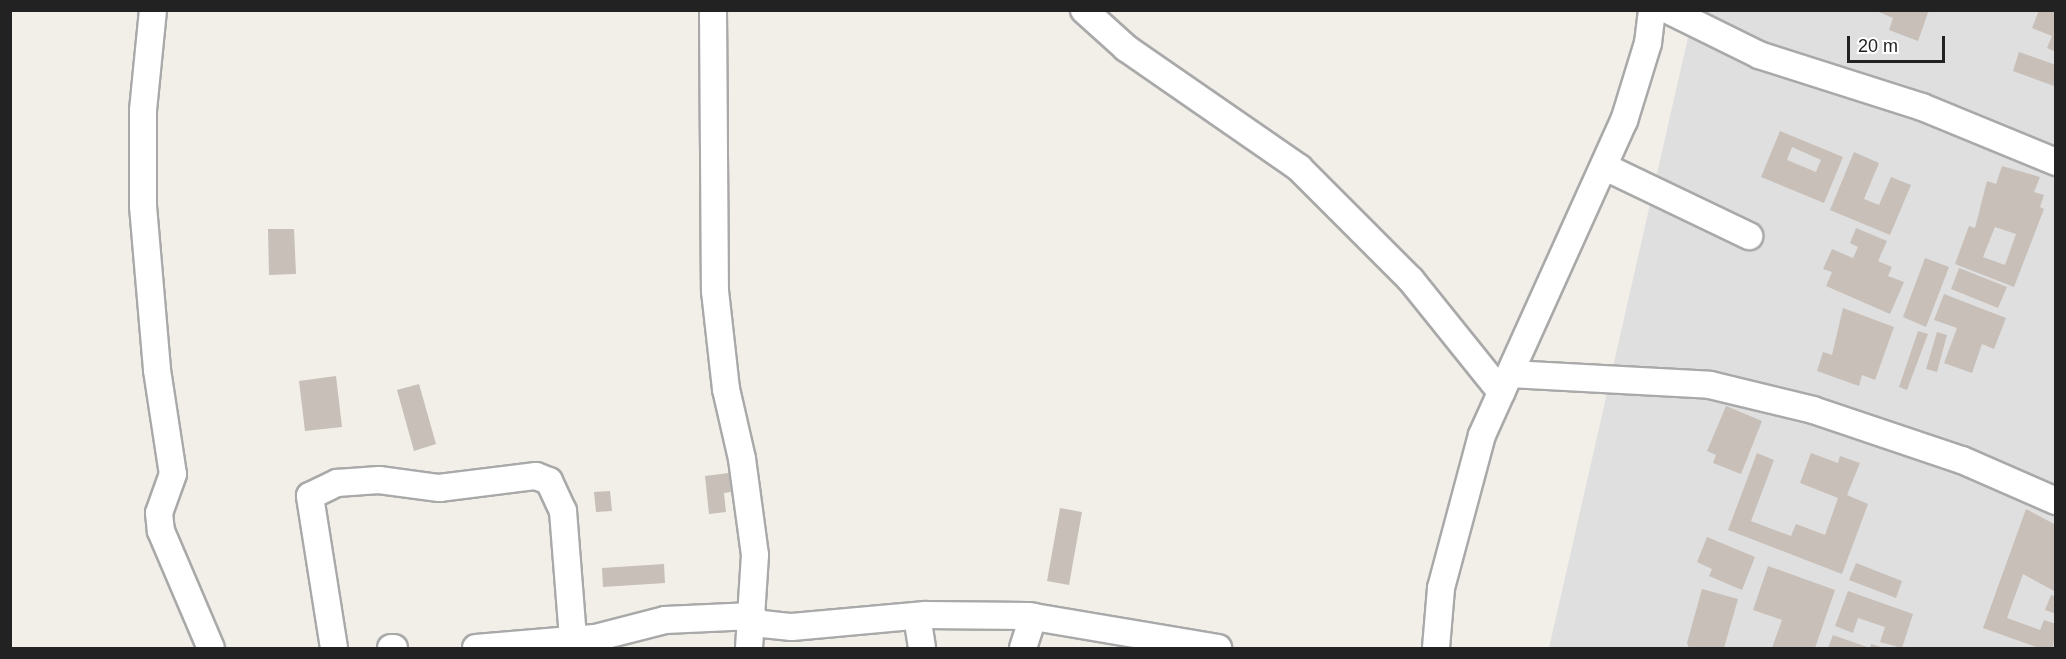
<!DOCTYPE html>
<style>
body{margin:0}
#map{position:relative;width:2066px;height:659px;overflow:hidden;background:#f2efe9;font-family:Arial,sans-serif}
div>[style]{position:absolute}
.residential>*{inset:0;background:#e0dfdf}
.building>*{inset:0;background:#c7bfb8}
.roads{filter:drop-shadow(2px 0 #a9a9a9) drop-shadow(-2px 0 #a9a9a9) drop-shadow(0 2px #a9a9a9) drop-shadow(0 -2px #a9a9a9)}
.minor>*{height:26px;margin:-13px;padding:0 13px;transform-origin:13px;border-radius:13px;background:#fff}
span{translate:-50% -50%;white-space:nowrap;text-align:center;line-height:1.15;-webkit-text-stroke:6px #fff;paint-order:stroke}
.frame{position:absolute;inset:0;border:12px solid #222;pointer-events:none}
.scale{position:absolute;left:1847px;top:36px;width:98px;height:27px;box-sizing:border-box;border:3px solid #222;border-top:0;padding-left:8px;font-size:18px;line-height:21px;white-space:nowrap;color:#222;-webkit-text-stroke:4px #fff;paint-order:stroke}
</style>
<div id="map">
<div class="residential">
<i style="clip-path:polygon(1694px 11px,2055px 11px,2055px 648px,1549px 648px)"></i>
</div>
<div class="building">
<i style="clip-path:polygon(1874px 10px,1929px 10px,1918px 41px,1889px 30px,1893px 18px)"></i>
<i style="clip-path:polygon(2039px 10px,2056px 10px,2056px 52px,2047px 48px,2052px 36px,2032px 28px)"></i>
<i style="clip-path:polygon(2019px 52px,2056px 65px,2054px 86px,2013px 71px)"></i>
<i style="clip-path:polygon(evenodd,1780px 131px,1843px 157px,1824px 203px,1761px 177px,1780px 131px,1792px 147px,1821px 160px,1816px 172px,1787px 160px,1792px 147px)"></i>
<i style="clip-path:polygon(1854px 152px,1879px 163px,1864px 199px,1879px 205px,1891px 177px,1911px 185px,1890px 235px,1830px 210px)"></i>
<i style="clip-path:polygon(evenodd,2002px 166px,2040px 177px,2034px 192px,2044px 195px,2040px 207px,2044px 209px,2014px 287px,1955px 264px,1969px 226px,1975px 228px,1987px 181px,1996px 184px,2002px 166px,1995px 227px,2016px 234px,2005px 265px,1983px 257px,1995px 227px)"></i>
<i style="clip-path:polygon(1856px 228px,1887px 241px,1878px 261px,1892px 267px,1888px 276px,1904px 282px,1890px 314px,1826px 286px,1832px 272px,1823px 269px,1832px 249px,1853px 258px,1858px 247px,1850px 243px)"></i>
<i style="clip-path:polygon(268px 229px,294px 229px,296px 274px,269px 275px)"></i>
<i style="clip-path:polygon(1925px 258px,1949px 267px,1926px 327px,1903px 317px)"></i>
<i style="clip-path:polygon(1959px 268px,2007px 287px,1998px 308px,1951px 289px)"></i>
<i style="clip-path:polygon(1944px 294px,2006px 318px,1994px 349px,1982px 344px,1972px 373px,1944px 363px,1957px 328px,1934px 320px)"></i>
<i style="clip-path:polygon(1843px 308px,1894px 327px,1875px 380px,1862px 375px,1859px 386px,1817px 371px,1823px 352px,1832px 355px)"></i>
<i style="clip-path:polygon(1918px 331px,1928px 334px,1907px 390px,1899px 387px)"></i>
<i style="clip-path:polygon(1937px 332px,1947px 335px,1937px 372px,1926px 369px)"></i>
<i style="clip-path:polygon(336px 376px,342px 427px,305px 431px,299px 381px)"></i>
<i style="clip-path:polygon(419px 384px,436px 444px,414px 451px,397px 390px)"></i>
<i style="clip-path:polygon(1726px 406px,1762px 421px,1741px 474px,1713px 463px,1716px 455px,1707px 451px)"></i>
<i style="clip-path:polygon(1757px 453px,1774px 460px,1751px 521px,1791px 536px,1796px 524px,1825px 535px,1838px 498px,1800px 483px,1811px 453px,1838px 463px,1840px 456px,1860px 463px,1847px 495px,1868px 504px,1842px 574px,1728px 530px)"></i>
<i style="clip-path:polygon(729px 473px,731px 492px,724px 493px,726px 512px,709px 514px,705px 476px)"></i>
<i style="clip-path:polygon(610px 491px,612px 511px,596px 512px,594px 492px)"></i>
<i style="clip-path:polygon(1060px 508px,1082px 512px,1069px 585px,1047px 581px)"></i>
<i style="clip-path:polygon(2026px 509px,2056px 525px,2056px 592px,2023px 574px,2007px 618px,2040px 630px,2044px 620px,2056px 624px,2053px 648px,2039px 648px,1983px 628px)"></i>
<i style="clip-path:polygon(1707px 537px,1755px 557px,1742px 590px,1709px 576px,1712px 569px,1697px 562px)"></i>
<i style="clip-path:polygon(1856px 563px,1902px 581px,1896px 598px,1849px 580px)"></i>
<i style="clip-path:polygon(664px 564px,665px 583px,603px 587px,602px 568px)"></i>
<i style="clip-path:polygon(1768px 566px,1835px 590px,1815px 648px,1772px 648px,1782px 620px,1753px 610px)"></i>
<i style="clip-path:polygon(1702px 589px,1738px 599px,1724px 648px,1689px 648px,1687px 643px)"></i>
<i style="clip-path:polygon(1848px 591px,1913px 614px,1902px 648px,1880px 642px,1885px 627px,1858px 618px,1853px 633px,1835px 626px)"></i>
<i style="clip-path:polygon(2051px 595px,2056px 597px,2056px 614px,2045px 610px)"></i>
<i style="clip-path:polygon(1833px 635px,1870px 648px,1871px 644px,1884px 648px,1828px 648px)"></i>
</div>
<div class="roads">
<div class="minor">
<i style="left:153px;top:10px;width:101px;rotate:95.7deg"></i>
<i style="left:143px;top:111px;width:95px;rotate:90deg"></i>
<i style="left:143px;top:206px;width:165px;rotate:85.1deg"></i>
<i style="left:157px;top:370px;width:105px;rotate:81.3deg"></i>
<i style="left:173px;top:474px;width:41px;rotate:109.7deg"></i>
<i style="left:159px;top:513px;width:18px;rotate:84deg"></i>
<i style="left:161px;top:531px;width:127px;rotate:66.9deg"></i>
<i style="left:713px;top:10px;width:281px;rotate:89.6deg"></i>
<i style="left:715px;top:291px;width:99px;rotate:83.6deg"></i>
<i style="left:726px;top:389px;width:72px;rotate:77.1deg"></i>
<i style="left:742px;top:459px;width:97px;rotate:82.3deg"></i>
<i style="left:755px;top:555px;width:93px;rotate:93.7deg"></i>
<i style="left:1084px;top:10px;width:57px;rotate:42.1deg"></i>
<i style="left:1126px;top:48px;width:211px;rotate:34.7deg"></i>
<i style="left:1299px;top:168px;width:158px;rotate:45deg"></i>
<i style="left:1411px;top:280px;width:144px;rotate:51.2deg"></i>
<i style="left:1668px;top:10px;width:102px;rotate:26.3deg"></i>
<i style="left:1759px;top:55px;width:171px;rotate:17.7deg"></i>
<i style="left:1922px;top:107px;width:145px;rotate:22.3deg"></i>
<i style="left:1605px;top:167px;width:160px;rotate:25.6deg"></i>
<i style="left:1510px;top:374px;width:200px;rotate:3.1deg"></i>
<i style="left:1710px;top:385px;width:106px;rotate:13.6deg"></i>
<i style="left:1813px;top:410px;width:157px;rotate:18.6deg"></i>
<i style="left:1962px;top:460px;width:103px;rotate:23.6deg"></i>
<i style="left:917px;top:616px;width:32px;rotate:81deg"></i>
<i style="left:753px;top:623px;width:39px;rotate:6deg"></i>
<i style="left:792px;top:627px;width:134px;rotate:-5.2deg"></i>
<i style="left:925px;top:615px;width:103px;rotate:0.6deg"></i>
<i style="left:1028px;top:616px;width:193px;rotate:9.6deg"></i>
<i style="left:334px;top:648px;width:154px;rotate:-99deg"></i>
<i style="left:310px;top:496px;width:30px;rotate:-26deg"></i>
<i style="left:337px;top:483px;width:42px;rotate:-4.1deg"></i>
<i style="left:379px;top:480px;width:61px;rotate:7.6deg"></i>
<i style="left:439px;top:488px;width:98px;rotate:-7.1deg"></i>
<i style="left:536px;top:476px;width:14px;rotate:21deg"></i>
<i style="left:549px;top:481px;width:33px;rotate:65deg"></i>
<i style="left:563px;top:511px;width:128px;rotate:85.5deg"></i>
<i style="left:391px;top:648px;width:3px"></i>
<i style="left:476px;top:648px;width:119px;rotate:-4.8deg"></i>
<i style="left:595px;top:638px;width:72px;rotate:-14.4deg"></i>
<i style="left:665px;top:620px;width:88px;rotate:-2.6deg"></i>
<i style="left:1023px;top:648px;width:33px;rotate:-72deg"></i>
<i style="left:1436px;top:648px;width:60px;rotate:-85.2deg"></i>
<i style="left:1441px;top:588px;width:158px;rotate:-75deg"></i>
<i style="left:1482px;top:435px;width:345px;rotate:-65.7deg"></i>
<i style="left:1624px;top:121px;width:82px;rotate:-72.9deg"></i>
<i style="left:1648px;top:43px;width:33px;rotate:-83deg"></i>
</div>
</div>
<div class="frame"></div>
<div class="scale">20 m</div>
</div>
